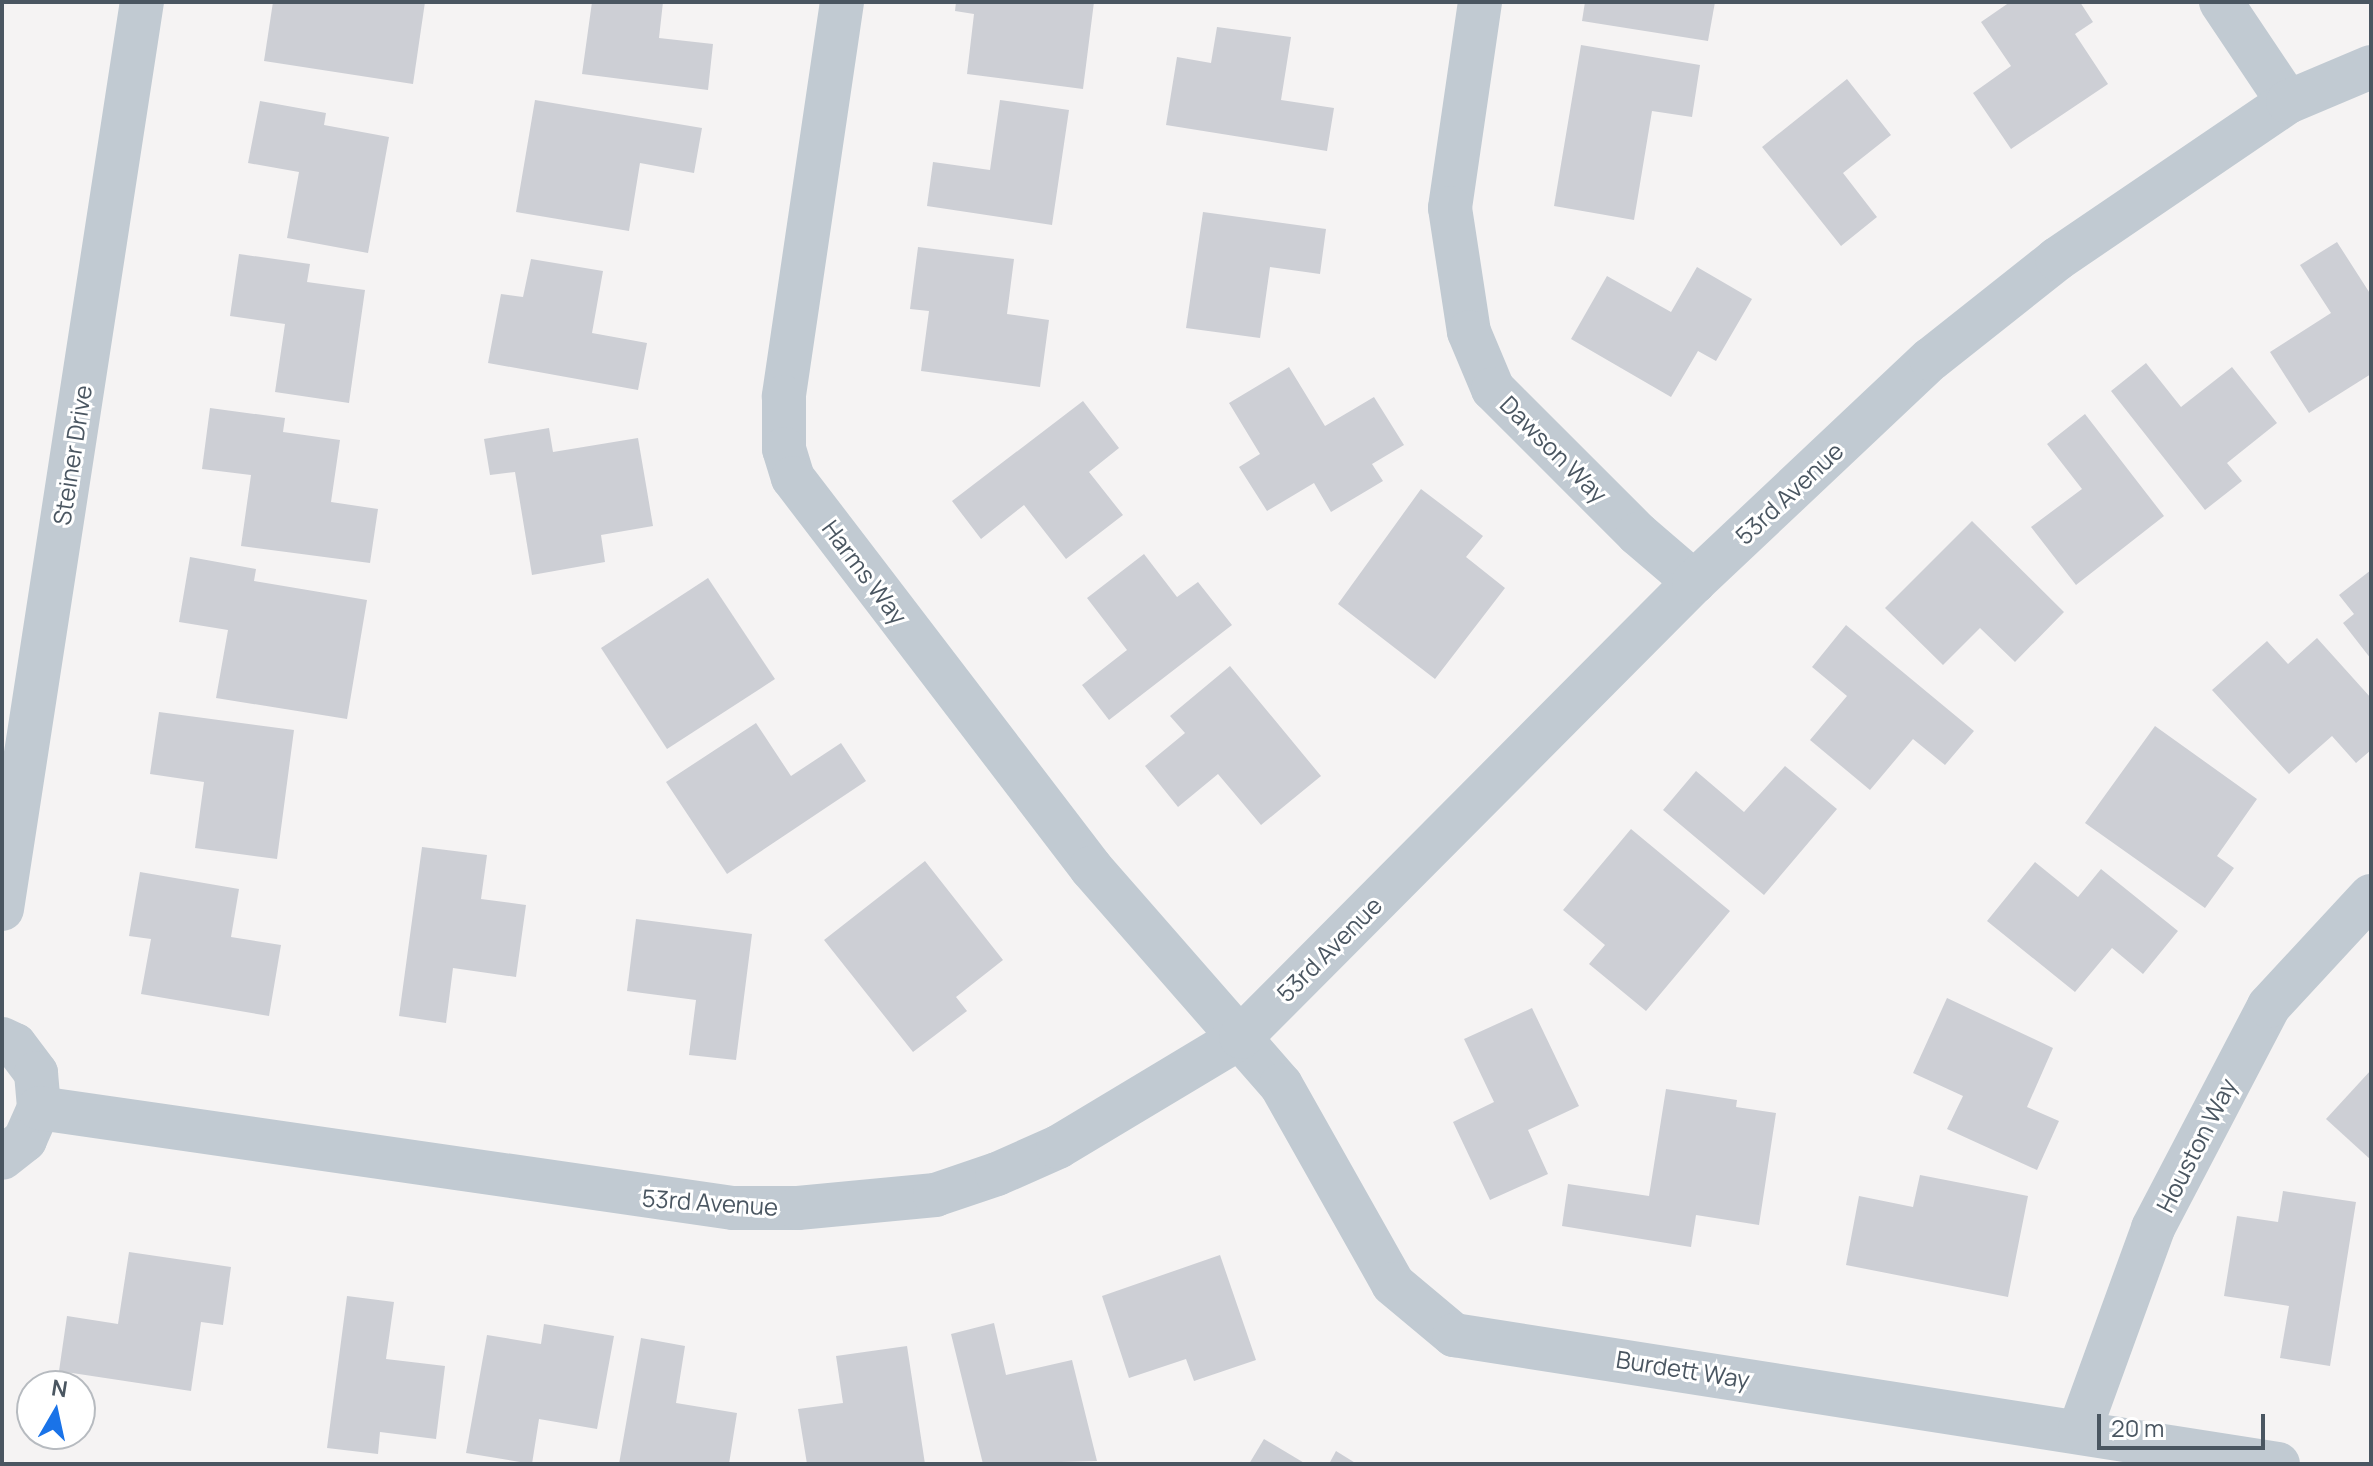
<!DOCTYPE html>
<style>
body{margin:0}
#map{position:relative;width:2373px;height:1466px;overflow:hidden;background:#f5f3f3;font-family:Manrope,sans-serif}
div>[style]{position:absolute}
.building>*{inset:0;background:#cdcfd5}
.minor>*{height:44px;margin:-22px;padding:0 22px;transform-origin:22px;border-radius:22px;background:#c1cad2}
span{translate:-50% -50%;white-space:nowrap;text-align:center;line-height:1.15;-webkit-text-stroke:6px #fff;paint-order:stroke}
.street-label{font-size:24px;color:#4a5661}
.frame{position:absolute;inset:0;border:4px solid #4a5661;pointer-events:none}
.north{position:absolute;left:16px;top:1370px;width:80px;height:80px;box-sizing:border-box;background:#fff;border:2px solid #b7bbc0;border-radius:50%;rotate:9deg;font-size:22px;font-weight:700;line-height:32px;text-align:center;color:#4a5661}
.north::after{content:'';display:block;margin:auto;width:28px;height:36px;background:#1a73e8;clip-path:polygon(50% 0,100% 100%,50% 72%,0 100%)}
.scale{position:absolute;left:2097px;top:1414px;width:168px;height:36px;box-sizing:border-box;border:4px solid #4a5661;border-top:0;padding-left:10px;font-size:24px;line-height:28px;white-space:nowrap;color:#4a5661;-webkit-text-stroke:6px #fff;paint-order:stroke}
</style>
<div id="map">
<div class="building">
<i style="clip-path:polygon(273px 2px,425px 2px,413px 84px,264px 61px)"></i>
<i style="clip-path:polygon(592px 2px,663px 2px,659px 38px,713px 44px,708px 90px,582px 74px)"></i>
<i style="clip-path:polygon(956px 2px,1094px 2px,1083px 89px,967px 74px,974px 14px,955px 11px)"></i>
<i style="clip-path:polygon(1585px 2px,1715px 2px,1708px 41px,1582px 21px)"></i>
<i style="clip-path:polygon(2010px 2px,2080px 2px,2093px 22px,2075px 34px,2108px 84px,2011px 149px,1973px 93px,2011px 66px,1981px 22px)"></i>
<i style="clip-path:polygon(1217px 27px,1291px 37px,1281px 100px,1334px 108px,1327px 151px,1166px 125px,1177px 57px,1211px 63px)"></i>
<i style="clip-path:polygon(1581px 45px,1700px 65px,1692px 117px,1652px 111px,1634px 220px,1554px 206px)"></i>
<i style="clip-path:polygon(1847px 79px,1891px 135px,1843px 173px,1877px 217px,1841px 246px,1762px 147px)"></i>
<i style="clip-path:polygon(535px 100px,702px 128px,694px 173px,640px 163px,629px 231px,516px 212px)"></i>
<i style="clip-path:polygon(1000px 100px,1069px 110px,1052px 225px,927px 206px,933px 162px,990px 170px)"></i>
<i style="clip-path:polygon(260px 101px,326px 113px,324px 125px,389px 137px,368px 253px,287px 238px,299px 172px,248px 163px)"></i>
<i style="clip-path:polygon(1203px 212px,1326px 229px,1320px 274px,1270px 267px,1260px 338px,1186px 328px)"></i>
<i style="clip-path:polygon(2337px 242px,2371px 295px,2371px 374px,2309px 413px,2270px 352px,2331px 313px,2300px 265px)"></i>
<i style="clip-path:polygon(918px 247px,1014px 259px,1007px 314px,1049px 320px,1040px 387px,921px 371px,929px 311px,910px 309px)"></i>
<i style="clip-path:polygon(239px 254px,310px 264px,307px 282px,365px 290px,349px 403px,275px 392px,285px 324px,230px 316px)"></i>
<i style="clip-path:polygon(531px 259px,603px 271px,592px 333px,647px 343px,638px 390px,488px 363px,501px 294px,523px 297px)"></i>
<i style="clip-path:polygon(1697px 267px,1752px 299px,1716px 361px,1698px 351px,1671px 397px,1571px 339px,1607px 276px,1671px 312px)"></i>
<i style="clip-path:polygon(2146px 363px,2181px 407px,2232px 367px,2277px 423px,2227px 463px,2242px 481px,2205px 510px,2111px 391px)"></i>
<i style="clip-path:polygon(1289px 367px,1325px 426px,1374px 397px,1404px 445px,1372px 464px,1383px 481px,1331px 512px,1314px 483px,1267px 511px,1239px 467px,1260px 454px,1229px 403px)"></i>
<i style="clip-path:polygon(1083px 401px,1119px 448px,1089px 472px,1123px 515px,1066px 559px,1024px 505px,981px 539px,952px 501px)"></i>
<i style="clip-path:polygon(210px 408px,285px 418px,283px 432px,340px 440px,331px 502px,378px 509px,370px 563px,241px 546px,251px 475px,202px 469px)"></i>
<i style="clip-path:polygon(2085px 414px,2164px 516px,2076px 585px,2031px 527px,2082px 489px,2047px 444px)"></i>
<i style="clip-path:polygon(549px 428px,553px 452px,638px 438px,653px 526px,601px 535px,605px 562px,532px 575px,515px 472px,490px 475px,484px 439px)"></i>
<i style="clip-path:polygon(1421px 489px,1483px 536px,1466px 557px,1505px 588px,1435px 679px,1338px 604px)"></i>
<i style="clip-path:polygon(1972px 521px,2064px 612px,2015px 662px,1980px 628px,1943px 665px,1885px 608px)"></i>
<i style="clip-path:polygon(1144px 554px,1177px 597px,1198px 582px,1232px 625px,1109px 720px,1082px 685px,1127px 650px,1087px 598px)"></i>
<i style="clip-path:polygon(190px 557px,256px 569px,254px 581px,367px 600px,347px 719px,216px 698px,228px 630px,179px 622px)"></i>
<i style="clip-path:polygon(2371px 570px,2371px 659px,2343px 623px,2354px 614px,2339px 595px)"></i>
<i style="clip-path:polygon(708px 578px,775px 679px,667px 749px,601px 648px)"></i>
<i style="clip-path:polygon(1846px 625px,1974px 731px,1945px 765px,1913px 739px,1870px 790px,1810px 740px,1847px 696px,1812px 667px)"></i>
<i style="clip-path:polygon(2317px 638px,2371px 698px,2371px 750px,2356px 763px,2332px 736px,2289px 774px,2212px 690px,2267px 641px,2288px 664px)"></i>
<i style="clip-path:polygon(1230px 666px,1321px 776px,1261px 825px,1218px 774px,1178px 807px,1145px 766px,1185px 733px,1170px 716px)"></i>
<i style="clip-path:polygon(159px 712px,294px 730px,277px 859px,195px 848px,204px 782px,150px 774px)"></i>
<i style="clip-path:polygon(756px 723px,791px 776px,841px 743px,866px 781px,727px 874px,666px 782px)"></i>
<i style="clip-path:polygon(2155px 726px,2257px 799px,2217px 856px,2234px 868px,2205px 908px,2085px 823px)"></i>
<i style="clip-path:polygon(1785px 766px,1837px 809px,1764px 895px,1663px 810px,1696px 771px,1744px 812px)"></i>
<i style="clip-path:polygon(1631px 829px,1730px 911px,1646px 1011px,1589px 964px,1605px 945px,1563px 910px)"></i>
<i style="clip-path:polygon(422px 847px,487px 855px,481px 899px,526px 905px,516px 977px,453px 968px,446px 1023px,399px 1016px)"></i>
<i style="clip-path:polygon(925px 861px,1003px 960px,956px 997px,967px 1011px,913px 1052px,824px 940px)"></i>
<i style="clip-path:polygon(2035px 862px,2078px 897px,2101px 869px,2178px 931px,2143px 974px,2112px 948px,2075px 992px,1987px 921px)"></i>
<i style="clip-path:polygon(140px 872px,239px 889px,231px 937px,281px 945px,269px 1016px,141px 994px,151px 939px,129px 936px)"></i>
<i style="clip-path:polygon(636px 919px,752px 934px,736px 1060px,689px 1055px,696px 1000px,627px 991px)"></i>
<i style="clip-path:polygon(1947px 998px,2053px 1048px,2027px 1107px,2059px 1121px,2037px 1170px,1947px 1129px,1963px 1096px,1913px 1073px)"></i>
<i style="clip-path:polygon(1532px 1008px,1579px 1106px,1528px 1130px,1548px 1174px,1490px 1200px,1453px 1122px,1494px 1102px,1464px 1039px)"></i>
<i style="clip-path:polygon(2371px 1070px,2371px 1160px,2326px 1119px)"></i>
<i style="clip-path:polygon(1666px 1089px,1737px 1100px,1736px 1107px,1776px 1113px,1759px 1225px,1696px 1215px,1691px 1247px,1562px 1226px,1568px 1184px,1649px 1196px)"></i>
<i style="clip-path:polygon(1920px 1175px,2028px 1196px,2008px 1297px,1846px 1265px,1859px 1196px,1913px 1207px)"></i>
<i style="clip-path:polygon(2283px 1191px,2356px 1202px,2330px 1366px,2280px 1358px,2289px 1306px,2224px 1296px,2237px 1216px,2278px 1222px)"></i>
<i style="clip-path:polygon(129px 1252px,231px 1267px,223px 1325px,201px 1322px,191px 1391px,59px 1371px,67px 1316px,118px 1324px)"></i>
<i style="clip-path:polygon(1220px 1255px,1256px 1360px,1194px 1381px,1186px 1359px,1129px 1378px,1102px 1296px)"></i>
<i style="clip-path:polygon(347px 1296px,394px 1302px,386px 1359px,445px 1366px,436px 1439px,380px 1432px,378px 1454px,327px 1448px)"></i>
<i style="clip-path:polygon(994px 1323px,1006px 1375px,1072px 1360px,1097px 1461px,983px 1464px,951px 1334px)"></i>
<i style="clip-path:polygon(544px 1324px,614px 1336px,597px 1429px,539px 1419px,532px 1464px,466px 1453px,487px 1335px,541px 1344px)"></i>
<i style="clip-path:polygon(641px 1338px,685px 1346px,676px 1403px,737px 1413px,729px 1464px,619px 1464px)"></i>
<i style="clip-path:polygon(907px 1346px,925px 1464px,807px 1464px,798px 1409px,843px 1403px,836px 1356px)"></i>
<i style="clip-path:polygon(1264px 1439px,1306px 1464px,1249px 1464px)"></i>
<i style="clip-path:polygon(1336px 1451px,1357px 1464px,1329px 1464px)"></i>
</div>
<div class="minor">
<i style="left:842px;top:2px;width:399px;rotate:98.4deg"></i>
<i style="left:784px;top:397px;width:52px;rotate:90deg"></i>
<i style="left:784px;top:449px;width:30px;rotate:73deg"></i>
<i style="left:793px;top:478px;width:491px;rotate:52.6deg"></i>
<i style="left:1091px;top:868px;width:288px;rotate:48.8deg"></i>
<i style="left:1281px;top:1085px;width:228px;rotate:60.6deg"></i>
<i style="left:1393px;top:1284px;width:80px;rotate:39.9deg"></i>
<i style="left:1454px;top:1335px;width:834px;rotate:8.9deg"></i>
<i style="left:1480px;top:2px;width:208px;rotate:98.3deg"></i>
<i style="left:1450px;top:208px;width:125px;rotate:81.3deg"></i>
<i style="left:1469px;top:332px;width:62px;rotate:67.2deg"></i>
<i style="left:1493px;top:389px;width:205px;rotate:45deg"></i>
<i style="left:1638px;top:534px;width:74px;rotate:40.6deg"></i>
<i style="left:2221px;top:2px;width:120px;rotate:56.2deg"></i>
<i style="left:2px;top:909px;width:918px;rotate:-81.23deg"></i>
<i style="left:2px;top:1039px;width:14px;rotate:25deg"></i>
<i style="left:15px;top:1045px;width:35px;rotate:53deg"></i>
<i style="left:36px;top:1073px;width:35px;rotate:85deg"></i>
<i style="left:39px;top:1108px;width:35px;rotate:114deg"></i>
<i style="left:25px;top:1140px;width:29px;rotate:142deg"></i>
<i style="left:39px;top:1108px;width:701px;rotate:8.2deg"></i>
<i style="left:733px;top:1208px;width:65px"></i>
<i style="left:798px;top:1208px;width:138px;rotate:-5.4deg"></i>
<i style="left:935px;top:1195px;width:65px;rotate:-18.7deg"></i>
<i style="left:997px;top:1174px;width:67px;rotate:-23.9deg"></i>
<i style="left:1058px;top:1147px;width:214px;rotate:-31deg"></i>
<i style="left:1241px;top:1037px;width:642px;rotate:-45.13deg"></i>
<i style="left:1694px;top:582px;width:325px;rotate:-43.3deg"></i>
<i style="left:1931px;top:359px;width:161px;rotate:-38.4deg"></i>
<i style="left:2057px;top:259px;width:279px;rotate:-34.2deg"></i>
<i style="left:2288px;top:102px;width:90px;rotate:-22.9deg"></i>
<i style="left:2080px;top:1429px;width:214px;rotate:-70deg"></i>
<i style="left:2153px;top:1228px;width:250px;rotate:-62.4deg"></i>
<i style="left:2269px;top:1006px;width:150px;rotate:-47.2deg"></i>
</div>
<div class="street-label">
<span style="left:1554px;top:449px;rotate:45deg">Dawson Way</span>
<span style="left:72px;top:455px;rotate:-81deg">Steiner Drive</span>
<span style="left:1789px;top:493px;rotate:-43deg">53rd Avenue</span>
<span style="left:865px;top:572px;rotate:53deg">Harms Way</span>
<span style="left:1329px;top:949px;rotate:-45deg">53rd Avenue</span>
<span style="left:2196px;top:1145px;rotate:-63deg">Houston Way</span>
<span style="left:710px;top:1202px;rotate:4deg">53rd Avenue</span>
<span style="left:1683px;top:1369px;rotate:9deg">Burdett Way</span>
</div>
<div class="frame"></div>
<div class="north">N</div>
<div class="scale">20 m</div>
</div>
